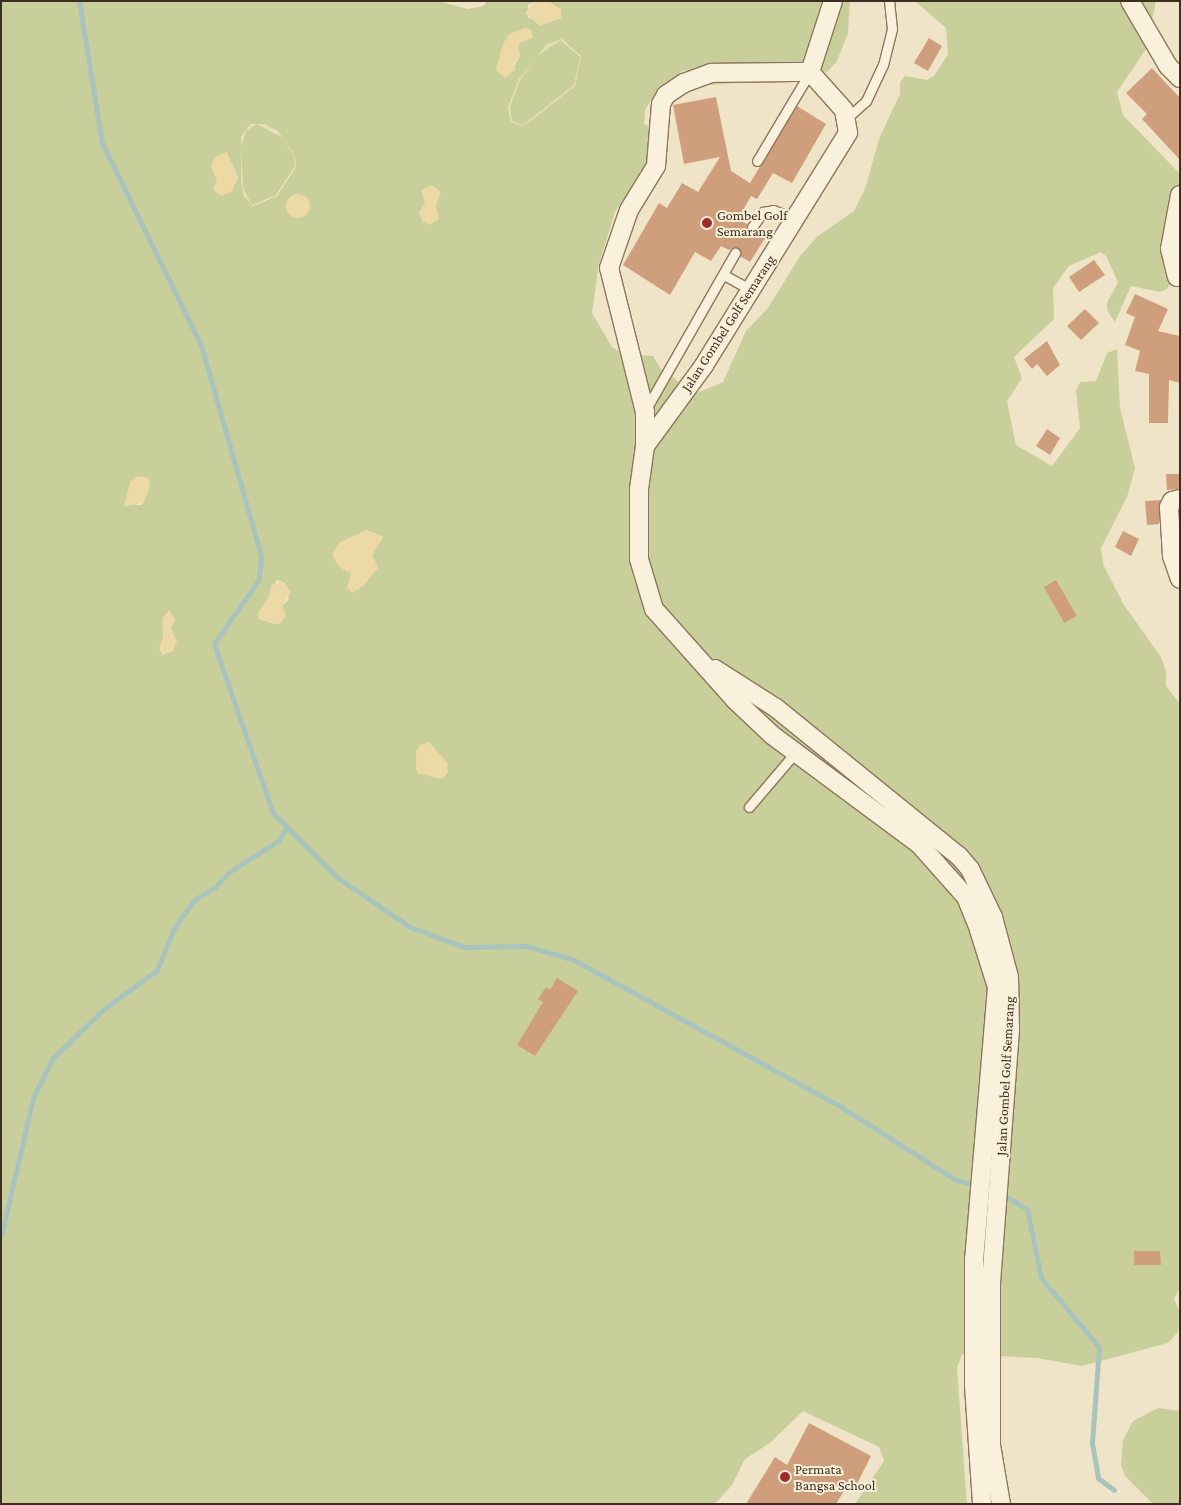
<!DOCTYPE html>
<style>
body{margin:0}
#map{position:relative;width:1181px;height:1505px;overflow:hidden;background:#f0e4c8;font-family:"Crimson Pro",serif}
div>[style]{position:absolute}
.farmland>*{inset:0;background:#e6deb5}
.green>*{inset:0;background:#c9cf9b}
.sand>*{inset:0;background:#ecd9a5}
.round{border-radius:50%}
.stream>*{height:5px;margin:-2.5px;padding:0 2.5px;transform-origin:2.5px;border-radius:2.5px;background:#a9c4bc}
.building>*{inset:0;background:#cf9f7d}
.roads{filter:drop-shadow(1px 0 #8d765c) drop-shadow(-1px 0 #8d765c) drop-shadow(0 1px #8d765c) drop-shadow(0 -1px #8d765c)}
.service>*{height:9px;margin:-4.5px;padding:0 4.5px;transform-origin:4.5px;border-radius:4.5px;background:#faf1dc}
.minor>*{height:18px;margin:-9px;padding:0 9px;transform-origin:9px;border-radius:9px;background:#faf1dc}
.dots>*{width:14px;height:14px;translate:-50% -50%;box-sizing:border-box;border:2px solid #f7eed8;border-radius:50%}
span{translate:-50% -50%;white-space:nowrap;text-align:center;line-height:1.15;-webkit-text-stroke:4px #f7eed8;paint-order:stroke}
.poi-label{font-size:14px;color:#3d2e20}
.left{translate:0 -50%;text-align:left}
.street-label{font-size:14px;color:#3d2e20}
.frame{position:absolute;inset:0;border:2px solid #3d2e20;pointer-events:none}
</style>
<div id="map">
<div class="farmland">
<i style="clip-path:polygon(evenodd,561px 39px,581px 57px,575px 86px,528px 123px,521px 126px,511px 122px,508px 107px,519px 79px,547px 44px,561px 39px,561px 40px,577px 51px,568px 90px,533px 118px,561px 40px)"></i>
<i style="clip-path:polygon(evenodd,250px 124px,264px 124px,278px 131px,295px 156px,296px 167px,277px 196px,252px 206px,243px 195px,241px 181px,241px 137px,250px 124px,257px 124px,277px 132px,294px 156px,295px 166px,281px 191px,264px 202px,243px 188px,242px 181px,242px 137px,257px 124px)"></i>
</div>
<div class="green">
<i style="clip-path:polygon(evenodd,1px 1px,438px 1px,468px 9px,483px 6px,487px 1px,536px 1px,528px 5px,528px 18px,548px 21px,558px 19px,554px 5px,547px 1px,850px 1px,848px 33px,837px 61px,827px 72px,784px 64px,765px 81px,711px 85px,684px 70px,655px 94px,645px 110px,644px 124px,665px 133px,668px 146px,661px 165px,630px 198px,623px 199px,615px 212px,599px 264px,592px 313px,612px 347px,624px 354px,653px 356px,664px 374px,671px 375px,692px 395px,723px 382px,746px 331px,768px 308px,800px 256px,818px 236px,854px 211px,865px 189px,879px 139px,900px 94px,900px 82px,905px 76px,927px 80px,934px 76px,948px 54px,946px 28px,915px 1px,1156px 1px,1146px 49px,1117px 92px,1123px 115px,1180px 174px,1180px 264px,1167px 289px,1160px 292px,1131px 286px,1115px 322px,1107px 310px,1107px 303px,1118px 282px,1106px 256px,1101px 252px,1069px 266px,1053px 288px,1054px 319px,1014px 357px,1022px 378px,1007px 401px,1016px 445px,1052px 466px,1080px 428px,1076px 391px,1080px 382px,1096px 381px,1107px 353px,1117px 349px,1120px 408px,1135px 468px,1127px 497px,1101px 548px,1103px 564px,1124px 605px,1161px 657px,1166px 671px,1166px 686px,1180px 704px,1180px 1288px,1174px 1299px,1180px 1313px,1178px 1332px,1168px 1343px,1082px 1366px,1037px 1358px,962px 1354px,957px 1368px,967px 1504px,855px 1504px,884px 1461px,879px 1447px,803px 1411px,770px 1443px,745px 1459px,732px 1485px,717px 1502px,710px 1504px,1px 1504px,1px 1px,533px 37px,518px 44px,520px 55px,514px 67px,503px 44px,533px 37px,1px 1px,562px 39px,581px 56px,575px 86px,528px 123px,521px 126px,511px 122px,508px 107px,519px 79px,547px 44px,562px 39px,1px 1px,250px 124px,264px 124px,278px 131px,295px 156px,296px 167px,277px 196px,253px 206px,243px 195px,241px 181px,241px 137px,250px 124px,1px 1px,217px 156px,232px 163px,238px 178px,217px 180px,211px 166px,217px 156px,1px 1px,136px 477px,148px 478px,149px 489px,142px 505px,135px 505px,136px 477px,1px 1px,367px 530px,383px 537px,372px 555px,378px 568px,358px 590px,349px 580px,352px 573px,347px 539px,367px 530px,1px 1px,277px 580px,285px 583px,289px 599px,282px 606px,286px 616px,275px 624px,258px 618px,277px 580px,1px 1px,434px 749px,448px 771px,444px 777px,437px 778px,416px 769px,417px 762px,434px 749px)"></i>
<i style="clip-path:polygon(561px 40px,580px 57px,574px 85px,527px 122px,521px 125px,512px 121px,510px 107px,520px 80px,537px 56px)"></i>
<i style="clip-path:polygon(257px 124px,282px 137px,294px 156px,295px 166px,276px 195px,252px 205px,243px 188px,241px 145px,246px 131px)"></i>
<i style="clip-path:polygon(1158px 1408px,1180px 1411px,1180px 1504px,1152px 1503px,1125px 1476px,1121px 1465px,1123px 1440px,1133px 1421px)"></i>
</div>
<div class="sand">
<i style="clip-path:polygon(536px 1px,547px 1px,561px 9px,561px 18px,540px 26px,525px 13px)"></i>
<i style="clip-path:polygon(525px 28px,531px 29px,533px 37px,518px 44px,520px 55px,513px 63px,516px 69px,505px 78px,496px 70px,503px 44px,509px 34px)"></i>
<i style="clip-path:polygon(227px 152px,238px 178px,232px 191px,222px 196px,213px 190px,217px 180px,211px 166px,217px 156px)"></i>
<i style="clip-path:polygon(431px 185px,441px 192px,436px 205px,439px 219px,430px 225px,423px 222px,419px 213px,425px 203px,421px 190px)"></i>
<i class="round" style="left:286px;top:194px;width:24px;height:24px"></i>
<i style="clip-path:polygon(140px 476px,149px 478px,150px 486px,144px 502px,124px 507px,130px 482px)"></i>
<i style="clip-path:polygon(367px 530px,383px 537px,372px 555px,378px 568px,364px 585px,352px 593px,347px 587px,352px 574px,339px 567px,332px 554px,340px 542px)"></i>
<i style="clip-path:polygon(282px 581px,291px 592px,282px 606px,286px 616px,279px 624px,261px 620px,257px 614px,270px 596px,271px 585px)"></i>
<i style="clip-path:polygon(169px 610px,175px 619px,171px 629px,177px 641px,173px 651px,162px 655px,159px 648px,163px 638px,162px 619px)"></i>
<i style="clip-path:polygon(429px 742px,448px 764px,446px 774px,441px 779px,417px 773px,416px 751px,420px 745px)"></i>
</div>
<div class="stream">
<i style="left:79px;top:1px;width:144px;rotate:80.8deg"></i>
<i style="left:102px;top:143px;width:225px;rotate:63.9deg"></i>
<i style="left:201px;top:345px;width:219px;rotate:74.1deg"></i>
<i style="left:261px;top:556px;width:23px;rotate:95deg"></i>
<i style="left:259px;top:579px;width:79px;rotate:124.7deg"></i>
<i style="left:214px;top:644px;width:179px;rotate:70.8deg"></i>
<i style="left:273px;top:813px;width:92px;rotate:45deg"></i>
<i style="left:338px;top:878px;width:87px;rotate:34.2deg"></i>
<i style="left:410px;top:927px;width:58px;rotate:20.3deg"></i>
<i style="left:464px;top:947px;width:63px;rotate:-0.9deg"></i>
<i style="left:527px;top:946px;width:49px;rotate:16.6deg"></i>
<i style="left:574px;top:960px;width:307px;rotate:28.8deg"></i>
<i style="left:843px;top:1108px;width:132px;rotate:32.6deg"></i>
<i style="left:954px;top:1179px;width:24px;rotate:17deg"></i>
<i style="left:1002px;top:1194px;width:29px;rotate:31deg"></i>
<i style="left:1027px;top:1209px;width:70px;rotate:78.5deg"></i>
<i style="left:1041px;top:1278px;width:90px;rotate:50deg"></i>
<i style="left:1099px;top:1347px;width:96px;rotate:94.2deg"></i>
<i style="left:1092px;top:1443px;width:36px;rotate:80deg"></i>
<i style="left:1098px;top:1478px;width:20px;rotate:37deg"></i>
<i style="left:1px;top:1236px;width:142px;rotate:-76.9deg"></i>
<i style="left:33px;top:1098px;width:43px;rotate:-64deg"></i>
<i style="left:52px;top:1059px;width:72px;rotate:-43.9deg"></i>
<i style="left:104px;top:1009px;width:66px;rotate:-36.3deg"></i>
<i style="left:157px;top:970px;width:45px;rotate:-68deg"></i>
<i style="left:174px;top:928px;width:34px;rotate:-54deg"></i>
<i style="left:194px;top:900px;width:25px;rotate:-32deg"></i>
<i style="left:215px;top:887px;width:21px;rotate:-47deg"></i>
<i style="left:229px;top:872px;width:58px;rotate:-32.3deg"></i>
<i style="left:278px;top:841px;width:14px;rotate:-56deg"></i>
</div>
<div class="building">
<i style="clip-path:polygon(929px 38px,942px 46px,928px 71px,914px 63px)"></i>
<i style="clip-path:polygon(1152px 68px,1180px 98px,1180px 160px,1142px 119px,1147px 114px,1126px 93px)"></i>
<i style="clip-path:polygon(716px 97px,731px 171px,750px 183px,797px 106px,826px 124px,792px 183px,773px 173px,757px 199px,751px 196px,738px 219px,747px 224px,749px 232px,758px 230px,767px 235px,750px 262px,740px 256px,735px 247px,729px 250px,721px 246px,711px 261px,695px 252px,670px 295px,623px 265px,659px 203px,667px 208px,682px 183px,698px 192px,720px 157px,684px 164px,673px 105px)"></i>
<i style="clip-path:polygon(1094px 260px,1105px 275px,1079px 292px,1069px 277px)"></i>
<i style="clip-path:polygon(1135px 294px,1168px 309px,1158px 331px,1180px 336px,1180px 383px,1169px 380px,1168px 423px,1149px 423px,1149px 374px,1135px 371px,1140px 351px,1125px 345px,1135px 317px,1126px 313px)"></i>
<i style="clip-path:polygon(1085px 309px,1099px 323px,1081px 340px,1067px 326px)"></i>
<i style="clip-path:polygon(1047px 341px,1060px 365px,1047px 376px,1037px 364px,1032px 369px,1024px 359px)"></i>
<i style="clip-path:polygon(1047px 429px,1060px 438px,1050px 455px,1036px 446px)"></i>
<i style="clip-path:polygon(1166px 474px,1180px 474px,1180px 489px,1167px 490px)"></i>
<i style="clip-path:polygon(1161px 500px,1159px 524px,1147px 525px,1145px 501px)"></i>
<i style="clip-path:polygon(1123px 531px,1139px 539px,1131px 556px,1115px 547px)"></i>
<i style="clip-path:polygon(1056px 580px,1077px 616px,1064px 623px,1044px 587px)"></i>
<i style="clip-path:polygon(557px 978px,578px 991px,535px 1056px,517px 1045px,543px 1002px,538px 999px,546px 987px,550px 990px)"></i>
<i style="clip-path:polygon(1134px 1251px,1160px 1251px,1161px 1265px,1134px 1265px)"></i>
<i style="clip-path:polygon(809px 1423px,871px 1456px,857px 1484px,850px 1481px,836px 1504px,746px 1504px,775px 1457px,787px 1465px)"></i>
</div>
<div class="roads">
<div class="service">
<i style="left:847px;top:118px;width:25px;rotate:-42deg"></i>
<i style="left:866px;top:101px;width:40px;rotate:-65deg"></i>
<i style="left:883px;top:65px;width:37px;rotate:-76deg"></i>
<i style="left:892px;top:29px;width:28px;rotate:-96deg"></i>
<i style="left:757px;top:161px;width:104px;rotate:-59.2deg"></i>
<i style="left:752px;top:227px;width:19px;rotate:-54deg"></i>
<i style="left:763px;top:212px;width:10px;rotate:-11deg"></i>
<i style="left:773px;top:210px;width:24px;rotate:22deg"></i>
<i style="left:724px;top:275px;width:31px;rotate:29deg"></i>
<i style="left:646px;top:409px;width:180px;rotate:-60.3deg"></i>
<i style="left:749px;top:807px;width:71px;rotate:-49.6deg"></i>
</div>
<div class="minor">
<i style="left:833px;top:1px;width:75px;rotate:107.9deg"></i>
<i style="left:810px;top:72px;width:51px;rotate:48.2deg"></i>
<i style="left:844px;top:110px;width:23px;rotate:80deg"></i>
<i style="left:848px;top:133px;width:272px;rotate:121.8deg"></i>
<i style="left:705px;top:364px;width:102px;rotate:126.2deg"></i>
<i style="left:645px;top:446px;width:43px;rotate:97.9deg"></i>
<i style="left:639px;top:489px;width:70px;rotate:90deg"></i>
<i style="left:639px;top:559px;width:52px;rotate:73.3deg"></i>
<i style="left:654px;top:609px;width:122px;rotate:48.3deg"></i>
<i style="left:735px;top:700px;width:51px;rotate:43.4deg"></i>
<i style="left:772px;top:735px;width:183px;rotate:36.6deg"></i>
<i style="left:919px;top:844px;width:71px;rotate:48.4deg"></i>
<i style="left:966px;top:897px;width:35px;rotate:68deg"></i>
<i style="left:979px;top:930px;width:60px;rotate:72.5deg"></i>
<i style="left:997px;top:987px;width:273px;rotate:94.8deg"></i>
<i style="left:974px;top:1259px;width:127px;rotate:90deg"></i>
<i style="left:974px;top:1386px;width:118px;rotate:86.1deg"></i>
<i style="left:1130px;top:1px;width:75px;rotate:59.7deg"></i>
<i style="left:1168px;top:66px;width:17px;rotate:45deg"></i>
<i style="left:1177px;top:277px;width:29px;rotate:-104deg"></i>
<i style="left:1170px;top:249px;width:55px;rotate:-79.5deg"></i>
<i style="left:645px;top:446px;width:34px;rotate:-90deg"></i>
<i style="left:645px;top:412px;width:148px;rotate:-104deg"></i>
<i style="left:609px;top:268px;width:61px;rotate:-71deg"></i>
<i style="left:629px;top:210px;width:52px;rotate:-58.5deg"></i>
<i style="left:656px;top:166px;width:62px;rotate:-85.4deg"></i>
<i style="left:661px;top:104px;width:10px;rotate:-61deg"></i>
<i style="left:666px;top:95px;width:22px;rotate:-34deg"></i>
<i style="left:684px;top:83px;width:29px;rotate:-20deg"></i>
<i style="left:711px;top:73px;width:99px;rotate:-0.6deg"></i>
<i style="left:1180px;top:499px;width:8px;rotate:166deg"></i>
<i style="left:1172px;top:501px;width:7px;rotate:117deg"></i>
<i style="left:1169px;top:507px;width:49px;rotate:86.5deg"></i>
<i style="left:1172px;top:556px;width:24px;rotate:71deg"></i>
<i style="left:715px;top:669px;width:72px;rotate:32.6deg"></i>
<i style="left:776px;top:708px;width:235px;rotate:39deg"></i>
<i style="left:959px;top:856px;width:17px;rotate:50deg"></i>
<i style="left:970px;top:869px;width:53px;rotate:64.4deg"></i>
<i style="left:993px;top:917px;width:62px;rotate:75.1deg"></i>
<i style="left:1009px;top:977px;width:53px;rotate:88.9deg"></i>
<i style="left:1010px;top:1030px;width:254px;rotate:94.3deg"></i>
<i style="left:991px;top:1283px;width:162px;rotate:90deg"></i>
<i style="left:991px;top:1445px;width:60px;rotate:80.4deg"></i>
</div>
</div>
<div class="dots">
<i style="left:707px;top:223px;background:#9e2a2b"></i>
<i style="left:785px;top:1477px;background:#9e2a2b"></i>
</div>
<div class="poi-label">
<span class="left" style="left:717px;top:223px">Gombel Golf<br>Semarang</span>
<span class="left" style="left:795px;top:1477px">Permata<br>Bangsa School</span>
</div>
<div class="street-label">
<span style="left:728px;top:323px;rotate:-57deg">Jalan Gombel Golf Semarang</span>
<span style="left:1005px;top:1076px;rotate:-87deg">Jalan Gombel Golf Semarang</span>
</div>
<div class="frame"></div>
</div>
